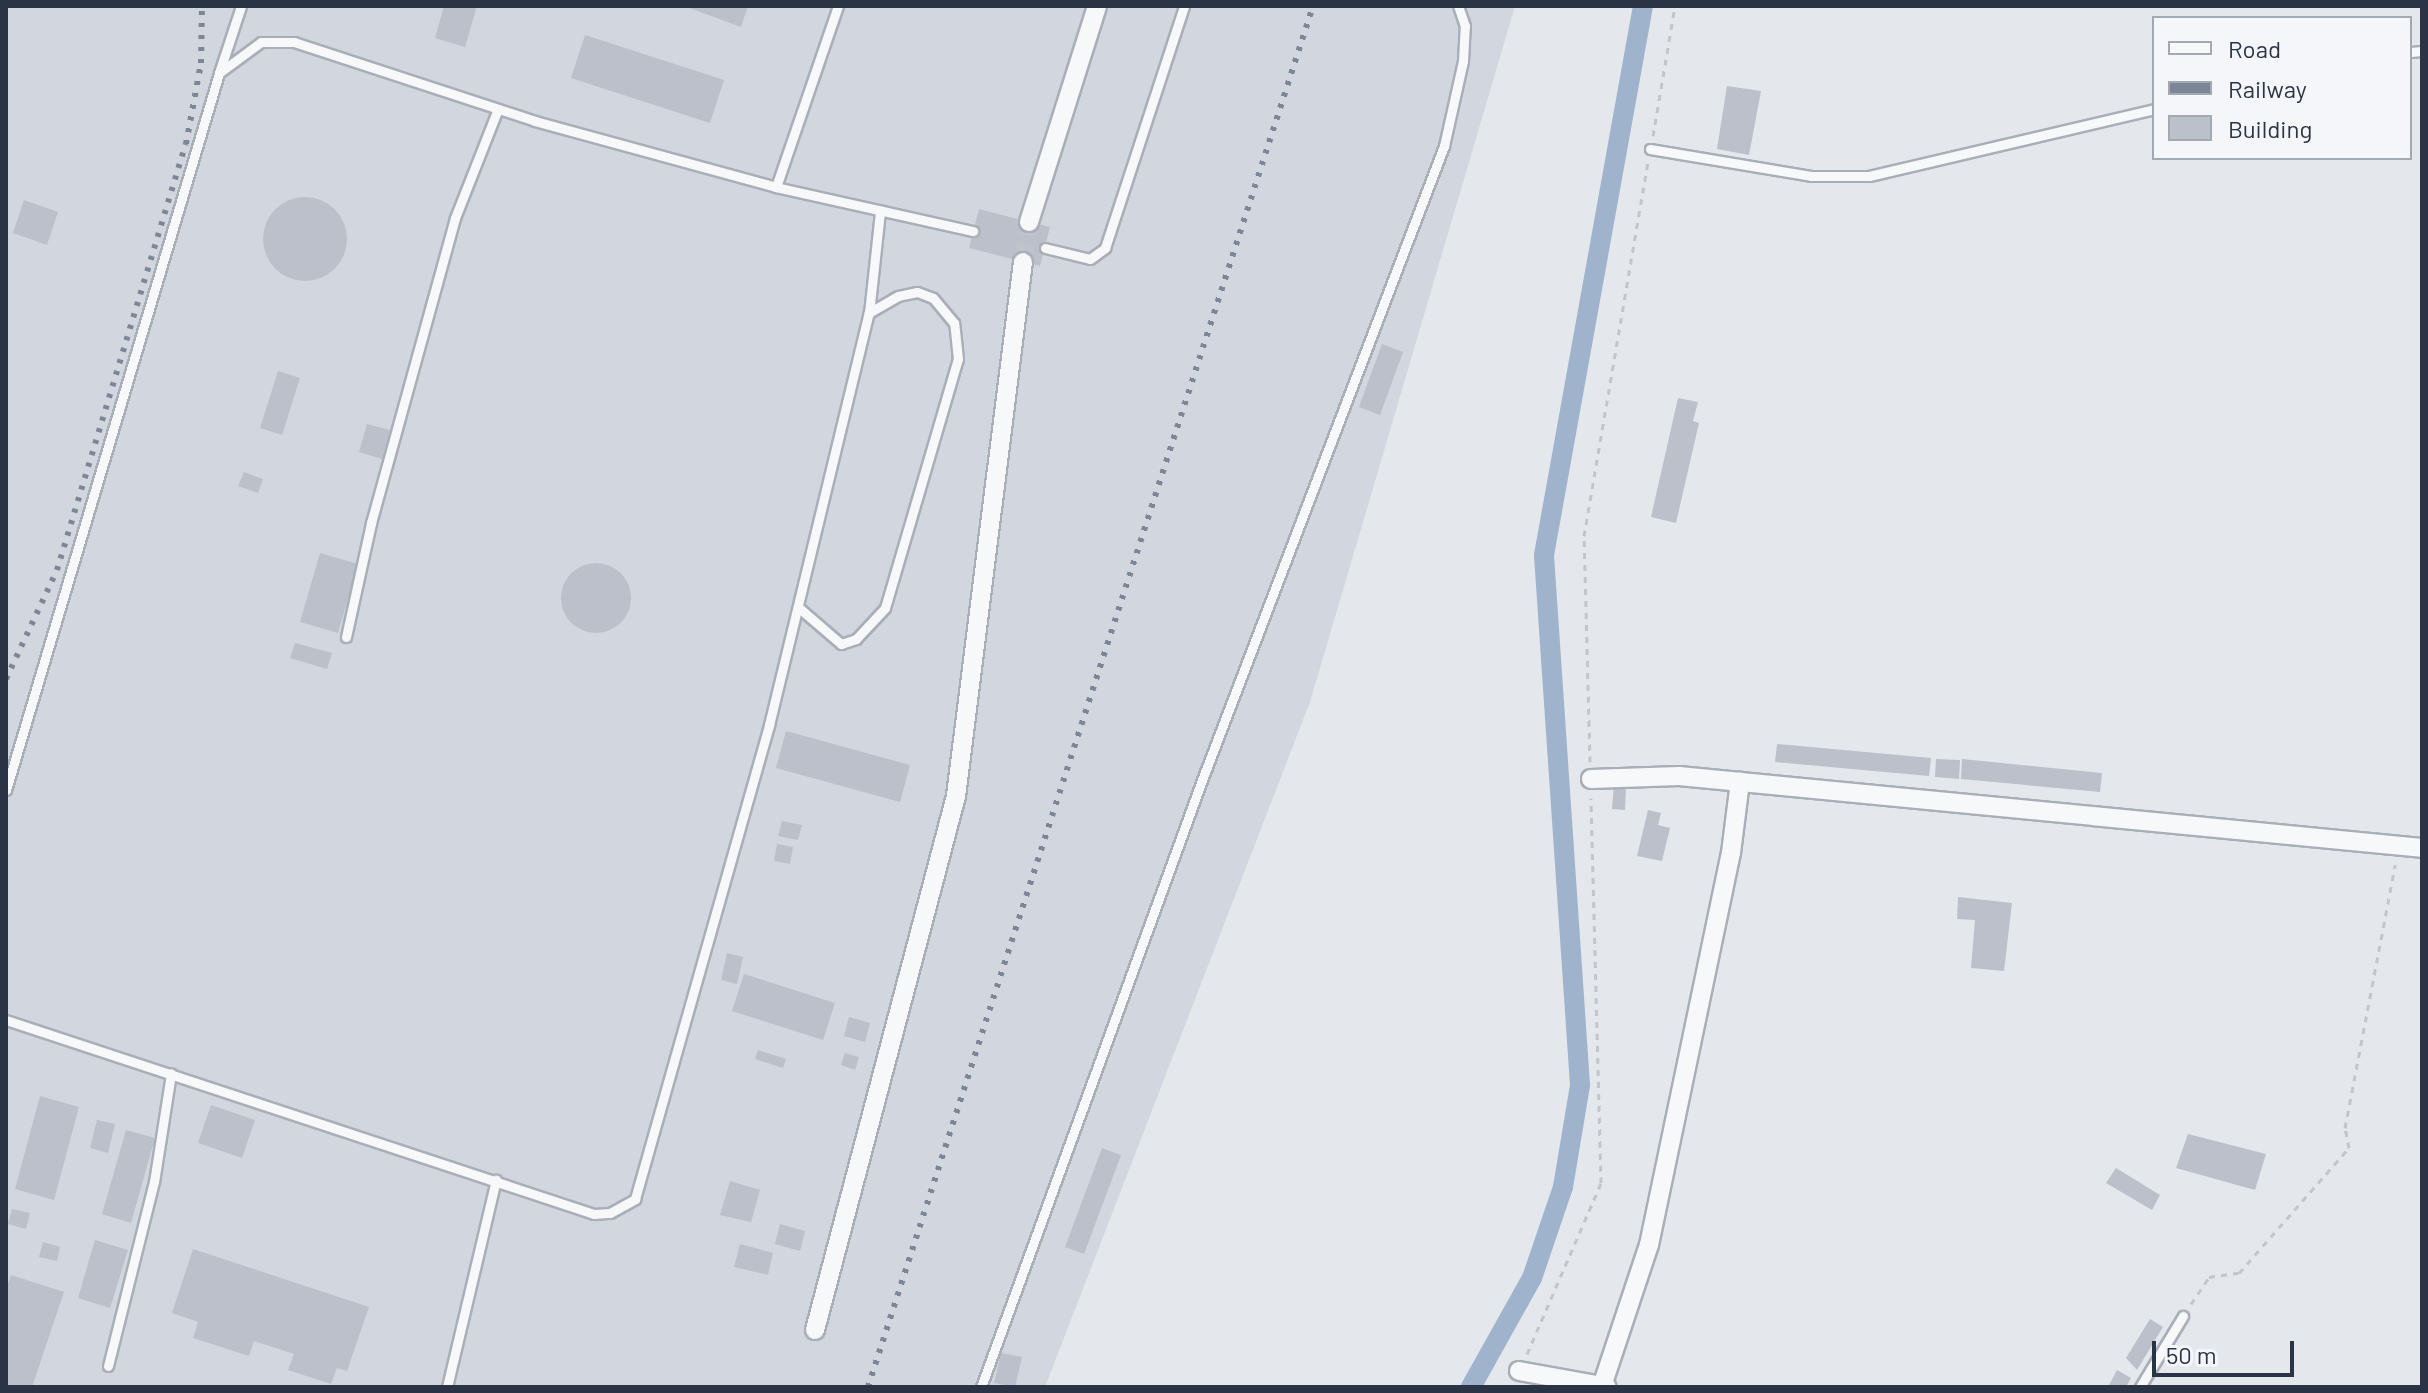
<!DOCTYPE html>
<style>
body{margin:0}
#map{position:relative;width:2428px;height:1393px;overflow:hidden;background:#e4e7ec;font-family:Barlow,sans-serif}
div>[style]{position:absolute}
.built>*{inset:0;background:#d2d6de}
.canal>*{height:20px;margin:-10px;padding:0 10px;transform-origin:10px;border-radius:10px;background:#9fb4cc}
.building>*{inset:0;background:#bbc0ca}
.round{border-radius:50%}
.street-tunnel>*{height:18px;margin-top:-9px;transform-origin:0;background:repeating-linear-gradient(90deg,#bfc3cb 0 18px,transparent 0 27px)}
.path>*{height:3px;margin-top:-1.5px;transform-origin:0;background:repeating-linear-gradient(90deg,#c2c5cb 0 6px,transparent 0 12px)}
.roads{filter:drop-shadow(2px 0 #a9aeb7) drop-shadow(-2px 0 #a9aeb7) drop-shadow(0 2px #a9aeb7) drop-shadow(0 -2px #a9aeb7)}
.lane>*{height:9px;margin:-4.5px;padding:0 4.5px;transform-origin:4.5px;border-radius:4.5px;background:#f7f8fa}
.street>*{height:18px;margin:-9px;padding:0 9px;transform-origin:9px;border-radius:9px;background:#f7f8fa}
.rail>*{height:6px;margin-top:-3px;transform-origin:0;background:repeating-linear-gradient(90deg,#7d8696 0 4px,transparent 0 12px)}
span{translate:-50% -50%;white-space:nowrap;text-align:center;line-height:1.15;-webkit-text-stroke:6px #f4f6f9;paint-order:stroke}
.frame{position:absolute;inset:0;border:8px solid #2b3445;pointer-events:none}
.legend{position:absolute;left:2152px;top:16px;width:260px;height:144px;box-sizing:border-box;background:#f4f6f9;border:2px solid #a4a8b1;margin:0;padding:10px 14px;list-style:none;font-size:24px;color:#2b3445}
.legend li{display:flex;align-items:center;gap:16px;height:40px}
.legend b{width:40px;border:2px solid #a4a8b1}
.scale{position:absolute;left:2152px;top:1341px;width:142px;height:36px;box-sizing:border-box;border:4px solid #2b3445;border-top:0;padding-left:10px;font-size:24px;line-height:28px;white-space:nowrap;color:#2b3445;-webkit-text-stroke:6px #f4f6f9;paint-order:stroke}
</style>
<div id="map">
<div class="built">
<i style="clip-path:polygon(6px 6px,1515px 6px,1310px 702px,1045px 1387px,6px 1387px)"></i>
</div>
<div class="canal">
<i style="left:1471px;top:1387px;width:125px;rotate:-60.8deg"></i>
<i style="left:1532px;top:1278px;width:96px;rotate:-71.2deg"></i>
<i style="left:1563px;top:1187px;width:103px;rotate:-80.5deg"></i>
<i style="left:1580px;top:1085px;width:531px;rotate:-93.89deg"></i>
<i style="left:1544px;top:555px;width:558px;rotate:-79.78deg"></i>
</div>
<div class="building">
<i style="clip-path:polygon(444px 6px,477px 6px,465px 47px,435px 38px)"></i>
<i style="clip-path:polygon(684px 6px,748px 6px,741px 27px)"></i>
<i style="clip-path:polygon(585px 35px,724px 80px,710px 123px,571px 78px)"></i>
<i style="clip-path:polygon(1727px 86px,1761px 91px,1749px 155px,1717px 149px)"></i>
<i class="round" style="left:263px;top:197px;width:84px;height:84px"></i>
<i style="clip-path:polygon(24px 200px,58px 212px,47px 245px,13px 233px)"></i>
<i style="clip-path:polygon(979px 209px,1050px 227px,1040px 266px,969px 248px)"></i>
<i style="clip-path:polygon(1382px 344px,1403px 352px,1380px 415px,1359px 407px)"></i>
<i style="clip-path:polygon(278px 371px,300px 378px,282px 435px,260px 428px)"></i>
<i style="clip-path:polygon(1678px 398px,1698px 402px,1693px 421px,1699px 423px,1676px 523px,1651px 517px)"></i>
<i style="clip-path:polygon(367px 424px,390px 430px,382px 459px,359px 452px)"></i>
<i style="clip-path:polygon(244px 472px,263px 479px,258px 493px,238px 486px)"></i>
<i style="clip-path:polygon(320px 553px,358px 564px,338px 633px,300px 622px)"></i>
<i class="round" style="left:561px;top:563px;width:70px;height:70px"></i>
<i style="clip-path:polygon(295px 643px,332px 653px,327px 669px,290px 658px)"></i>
<i style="clip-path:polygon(786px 731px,910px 765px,900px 802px,776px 768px)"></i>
<i style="clip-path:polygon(1777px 744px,1931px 758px,1929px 776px,1775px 762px)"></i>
<i style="clip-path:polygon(1936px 759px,1960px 760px,1959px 779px,1935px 777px)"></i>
<i style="clip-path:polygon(1962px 759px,2102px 773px,2100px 792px,1961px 779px)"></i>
<i style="clip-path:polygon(1614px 784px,1626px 785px,1625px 810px,1612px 809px)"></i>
<i style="clip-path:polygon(1648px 810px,1661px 813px,1658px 825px,1670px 828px,1662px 861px,1637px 856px)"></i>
<i style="clip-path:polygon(782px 821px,802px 825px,798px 840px,778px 836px)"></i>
<i style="clip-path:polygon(777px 844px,793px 847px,790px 864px,774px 861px)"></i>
<i style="clip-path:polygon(1958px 897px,2012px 903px,2004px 971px,1971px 968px,1975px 920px,1957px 919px)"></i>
<i style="clip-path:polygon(727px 953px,743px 957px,737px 984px,721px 980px)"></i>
<i style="clip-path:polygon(744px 974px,835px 1003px,823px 1040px,732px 1011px)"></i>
<i style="clip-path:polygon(849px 1017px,870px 1023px,865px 1042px,844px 1036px)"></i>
<i style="clip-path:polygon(758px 1050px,786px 1059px,783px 1068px,755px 1059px)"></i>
<i style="clip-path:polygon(845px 1053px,859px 1057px,855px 1070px,841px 1065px)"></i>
<i style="clip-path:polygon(40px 1096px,79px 1107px,54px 1200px,15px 1189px)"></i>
<i style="clip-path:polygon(211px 1105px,255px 1120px,242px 1158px,198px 1143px)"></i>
<i style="clip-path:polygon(97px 1120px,115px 1124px,108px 1153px,90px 1148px)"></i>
<i style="clip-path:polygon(126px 1130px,155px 1138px,131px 1223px,102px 1214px)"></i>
<i style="clip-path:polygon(2188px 1134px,2266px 1154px,2255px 1190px,2176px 1168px)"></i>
<i style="clip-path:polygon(1102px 1148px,1121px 1155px,1084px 1254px,1065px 1247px)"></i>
<i style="clip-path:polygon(2116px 1168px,2160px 1195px,2152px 1210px,2106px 1183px)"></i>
<i style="clip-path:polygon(730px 1181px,760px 1190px,751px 1222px,720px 1215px)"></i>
<i style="clip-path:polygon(12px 1209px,30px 1213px,26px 1229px,8px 1224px)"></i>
<i style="clip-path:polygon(780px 1224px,805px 1231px,800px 1251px,775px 1244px)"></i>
<i style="clip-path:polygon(95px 1240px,128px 1250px,110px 1308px,78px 1298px)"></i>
<i style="clip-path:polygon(43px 1242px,60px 1247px,57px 1261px,39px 1257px)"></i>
<i style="clip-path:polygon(740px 1244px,773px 1253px,768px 1275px,734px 1267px)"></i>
<i style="clip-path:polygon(193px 1249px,369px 1307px,347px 1371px,337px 1368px,331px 1384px,288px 1370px,294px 1354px,254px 1341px,249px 1356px,193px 1338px,198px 1322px,172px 1313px)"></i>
<i style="clip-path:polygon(11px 1275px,64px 1292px,32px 1387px,6px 1387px,6px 1289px)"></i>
<i style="clip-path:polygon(2150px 1319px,2163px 1327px,2137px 1370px,2126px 1358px)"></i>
<i style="clip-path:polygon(1001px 1353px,1022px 1357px,1015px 1387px,994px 1383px)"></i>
<i style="clip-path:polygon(2117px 1370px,2131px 1378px,2126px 1387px,2108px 1387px)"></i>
</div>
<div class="street-tunnel">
<i style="left:1023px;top:262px;width:40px;rotate:-81.5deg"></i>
</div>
<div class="path">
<i style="left:1653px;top:136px;width:132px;rotate:-80.4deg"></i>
<i style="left:1590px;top:762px;width:226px;rotate:-91.5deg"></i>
<i style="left:1584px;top:536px;width:378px;rotate:-80.3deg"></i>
<i style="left:2191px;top:1304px;width:32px;rotate:-56deg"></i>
<i style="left:2209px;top:1277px;width:30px;rotate:-8deg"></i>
<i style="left:2239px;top:1273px;width:167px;rotate:-48.7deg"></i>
<i style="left:2349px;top:1148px;width:20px;rotate:-101deg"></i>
<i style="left:2345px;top:1128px;width:268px;rotate:-79.2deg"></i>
<i style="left:1527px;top:1354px;width:186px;rotate:-66.6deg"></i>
<i style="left:1601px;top:1183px;width:385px;rotate:-91.5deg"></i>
</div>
<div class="roads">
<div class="lane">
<i style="left:2410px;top:52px;width:12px;rotate:-5deg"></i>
<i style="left:219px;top:73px;width:71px;rotate:-71.8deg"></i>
<i style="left:1650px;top:149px;width:163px;rotate:9.5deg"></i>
<i style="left:1811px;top:176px;width:58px"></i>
<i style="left:1869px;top:176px;width:293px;rotate:-13.2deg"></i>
<i style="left:776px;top:187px;width:191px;rotate:-71.1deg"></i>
<i style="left:1045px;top:248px;width:46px;rotate:13.7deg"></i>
<i style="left:1090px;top:259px;width:19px;rotate:-36deg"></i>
<i style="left:1105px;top:248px;width:255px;rotate:-71.9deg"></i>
<i style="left:798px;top:607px;width:57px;rotate:40.7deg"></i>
<i style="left:841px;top:644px;width:16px;rotate:-18deg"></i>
<i style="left:856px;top:639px;width:42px;rotate:-46.9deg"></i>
<i style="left:885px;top:608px;width:259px;rotate:-73.7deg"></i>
<i style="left:958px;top:359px;width:36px;rotate:-96deg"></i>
<i style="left:954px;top:323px;width:33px;rotate:-130deg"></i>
<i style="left:933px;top:298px;width:17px;rotate:-159deg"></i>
<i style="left:917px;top:292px;width:19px;rotate:168deg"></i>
<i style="left:898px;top:296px;width:34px;rotate:150deg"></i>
<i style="left:346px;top:637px;width:117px;rotate:-77.6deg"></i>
<i style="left:371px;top:523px;width:316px;rotate:-74.6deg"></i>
<i style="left:455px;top:218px;width:117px;rotate:-68.5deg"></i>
<i style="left:6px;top:790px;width:748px;rotate:-73.45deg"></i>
<i style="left:219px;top:73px;width:52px;rotate:-36.4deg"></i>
<i style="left:261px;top:42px;width:33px"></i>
<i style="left:294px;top:42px;width:254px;rotate:18.1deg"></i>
<i style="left:535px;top:121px;width:250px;rotate:15.3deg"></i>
<i style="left:776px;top:187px;width:202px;rotate:12.6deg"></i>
<i style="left:6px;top:1020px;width:619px;rotate:18.26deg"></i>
<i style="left:594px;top:1214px;width:16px;rotate:-4deg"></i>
<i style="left:610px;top:1213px;width:29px;rotate:-29deg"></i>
<i style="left:635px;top:1199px;width:493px;rotate:-74.2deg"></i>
<i style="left:769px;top:725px;width:424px;rotate:-76.4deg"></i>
<i style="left:869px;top:313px;width:103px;rotate:-83.8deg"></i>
<i style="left:108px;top:1366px;width:190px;rotate:-76deg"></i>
<i style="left:154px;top:1182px;width:110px;rotate:-81.1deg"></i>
<i style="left:447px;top:1387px;width:213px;rotate:-76.7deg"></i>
<i style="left:981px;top:1387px;width:646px;rotate:-69.99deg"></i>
<i style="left:1202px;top:780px;width:679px;rotate:-69.11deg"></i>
<i style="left:1444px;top:146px;width:87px;rotate:-77.4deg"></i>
<i style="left:1463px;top:61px;width:35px;rotate:-87deg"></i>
<i style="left:1465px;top:26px;width:21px;rotate:-109deg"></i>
<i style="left:2140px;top:1387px;width:83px;rotate:-58.8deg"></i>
</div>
<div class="street">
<i style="left:1029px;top:222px;width:226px;rotate:-72.5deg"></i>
<i style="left:1591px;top:779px;width:88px;rotate:-2deg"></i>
<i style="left:1679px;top:776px;width:746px;rotate:5.53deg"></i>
<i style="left:815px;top:1330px;width:552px;rotate:-75.21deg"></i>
<i style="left:956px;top:796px;width:538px;rotate:-82.85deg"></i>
<i style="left:1519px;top:1371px;width:89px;rotate:10.3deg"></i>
<i style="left:1602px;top:1386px;width:149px;rotate:-71.6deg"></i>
<i style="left:1649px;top:1245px;width:400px;rotate:-78.2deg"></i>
<i style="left:1731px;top:853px;width:72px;rotate:-82.8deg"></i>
</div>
</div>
<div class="rail">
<i style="left:6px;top:679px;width:120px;rotate:-64.9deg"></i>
<i style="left:57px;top:570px;width:445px;rotate:-73.2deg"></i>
<i style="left:186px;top:144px;width:82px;rotate:-79.5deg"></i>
<i style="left:201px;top:63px;width:57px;rotate:-89deg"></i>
<i style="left:868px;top:1387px;width:1451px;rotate:-72.14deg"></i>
</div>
<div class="frame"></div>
<ul class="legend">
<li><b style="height:10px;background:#f7f8fa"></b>Road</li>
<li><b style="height:10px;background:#7d8696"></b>Railway</li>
<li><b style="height:22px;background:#bbc0ca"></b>Building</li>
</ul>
<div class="scale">50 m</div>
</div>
